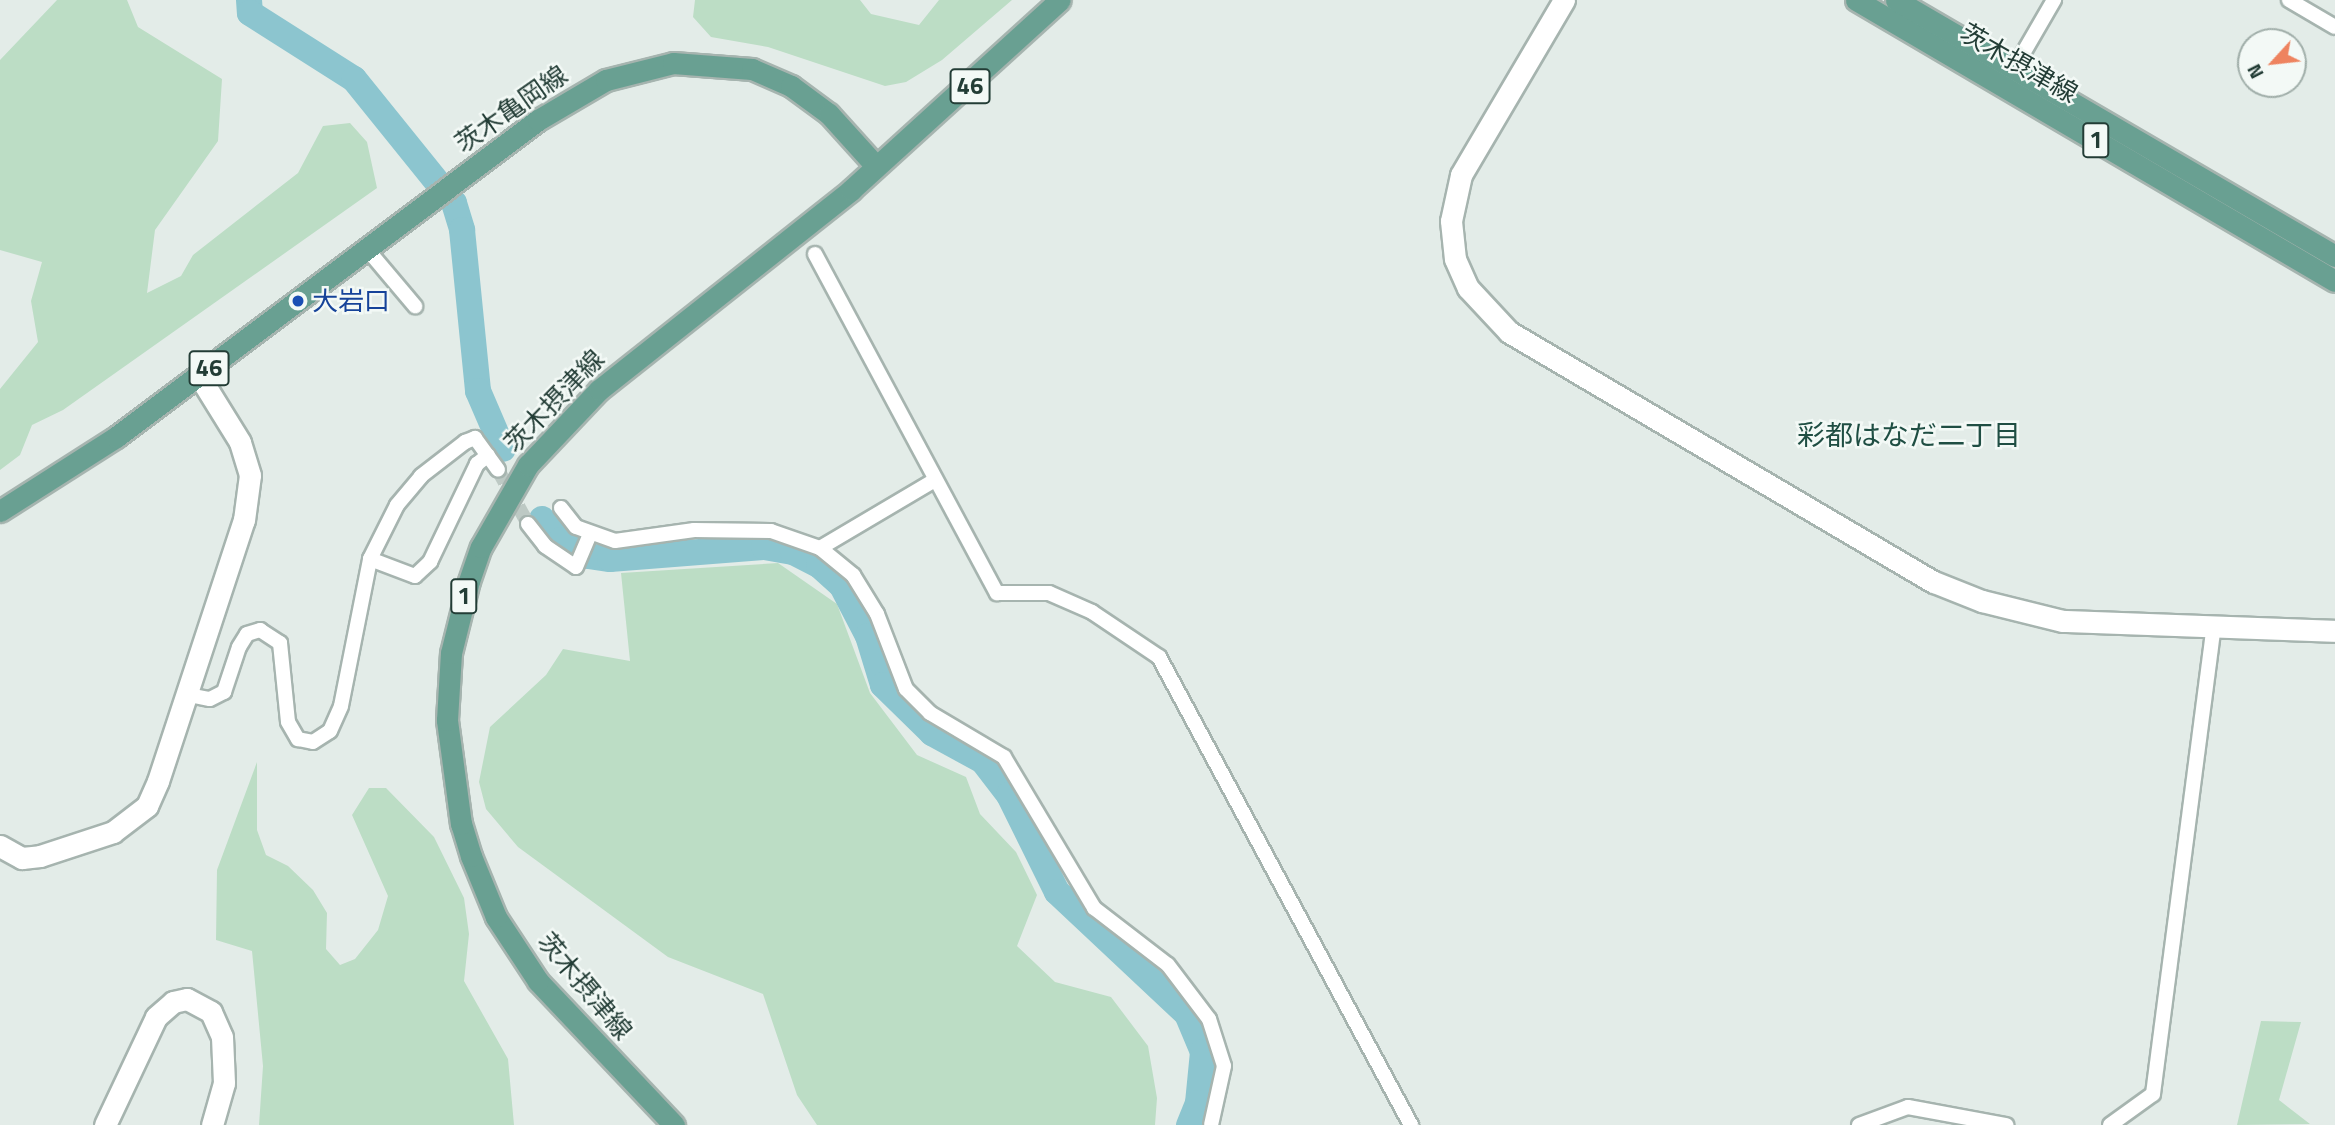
<!DOCTYPE html>
<meta charset="utf-8">
<style>
body{margin:0}
#map{position:relative;width:2335px;height:1125px;overflow:hidden;background:#e3ece8;font-family:"Titillium Web","Noto Sans JP",sans-serif}
div>[style]{position:absolute}
.green>*{inset:0;background:#bcddc5}
.river>*{height:26px;margin:-13px;padding:0 13px;transform-origin:13px;border-radius:13px;background:#8cc5cf}
.street-tunnel>*{height:14px;margin-top:-7px;transform-origin:0;background:repeating-linear-gradient(90deg,#bdc9c4 0 14px,transparent 0 21px)}
.roads{filter:drop-shadow(2px 0 #a6b4af) drop-shadow(-2px 0 #a6b4af) drop-shadow(0 2px #a6b4af) drop-shadow(0 -2px #a6b4af)}
.street>*{height:14px;margin:-7px;padding:0 7px;transform-origin:7px;border-radius:7px;background:#fff}
.secondary>*{height:21px;margin:-10.5px;padding:0 10.5px;transform-origin:10.5px;border-radius:10.5px;background:#fff}
.primary>*{height:21px;margin:-10.5px;padding:0 10.5px;transform-origin:10.5px;border-radius:10.5px;background:#69a092}
.dots>*{width:19px;height:19px;translate:-50% -50%;box-sizing:border-box;border:4px solid #f3f9f6;border-radius:50%}
span{translate:-50% -50%;white-space:nowrap;text-align:center;line-height:1.15;-webkit-text-stroke:5px #f3f9f6;paint-order:stroke}
.shield-label span{padding:2px 5px;background:#f3f9f6;border:2px solid;border-radius:5px;-webkit-text-stroke-width:0}
.shield-label{font-size:24px;color:#233d36;font-weight:700}
.street-label{font-size:26px;color:#233d36}
.transit-label{font-size:26px;color:#164399}
.left{translate:0 -50%;text-align:left}
.neighbourhood-label{font-size:28px;color:#1f4e43}
.north{position:absolute;left:2237px;top:28px;width:70px;height:70px;box-sizing:border-box;background:#f3f9f6;border:2px solid #a0aea9;border-radius:50%;rotate:243deg;font-size:19px;font-weight:700;line-height:28px;text-align:center;color:#233d36}
.north::after{content:'';display:block;margin:auto;width:24px;height:32px;background:#ee835f;clip-path:polygon(50% 0,100% 100%,50% 72%,0 100%)}
</style>
<div id="map">
<div class="green">
<i style="clip-path:polygon(57px 0,127px 0,138px 27px,222px 79px,218px 141px,155px 230px,147px 293px,181px 276px,193px 255px,298px 173px,323px 126px,350px 123px,367px 142px,377px 188px,63px 410px,32px 425px,20px 455px,0 470px,0 389px,38px 342px,31px 301px,42px 262px,0 250px,0 60px)"></i>
<i style="clip-path:polygon(695px 0,860px 0,871px 14px,919px 25px,939px 0,1012px 0,942px 60px,906px 82px,885px 86px,768px 47px,711px 37px,693px 17px)"></i>
<i style="clip-path:polygon(778px 563px,837px 604px,870px 693px,917px 755px,966px 777px,980px 814px,1016px 852px,1037px 895px,1017px 946px,1055px 982px,1111px 997px,1148px 1046px,1157px 1098px,1155px 1125px,817px 1125px,797px 1095px,763px 994px,668px 957px,518px 847px,486px 809px,479px 782px,490px 727px,546px 675px,563px 649px,630px 661px,621px 573px)"></i>
<i style="clip-path:polygon(257px 762px,257px 830px,266px 855px,288px 866px,313px 890px,327px 913px,326px 949px,340px 965px,355px 959px,378px 930px,388px 896px,352px 815px,369px 788px,386px 788px,434px 837px,464px 898px,469px 934px,464px 981px,508px 1059px,514px 1125px,259px 1125px,263px 1066px,252px 951px,216px 940px,217px 870px)"></i>
<i style="clip-path:polygon(2261px 1021px,2301px 1022px,2279px 1100px,2310px 1124px,2237px 1125px)"></i>
</div>
<div class="river">
<i style="left:249px;top:0;width:13px;rotate:86deg"></i>
<i style="left:250px;top:13px;width:123px;rotate:32.4deg"></i>
<i style="left:354px;top:79px;width:159px;rotate:51.1deg"></i>
<i style="left:454px;top:203px;width:28px;rotate:73deg"></i>
<i style="left:462px;top:230px;width:162px;rotate:84.3deg"></i>
<i style="left:478px;top:391px;width:63px;rotate:66.7deg"></i>
<i style="left:542px;top:519px;width:28px;rotate:48deg"></i>
<i style="left:561px;top:540px;width:31px;rotate:31deg"></i>
<i style="left:588px;top:556px;width:22px;rotate:8deg"></i>
<i style="left:610px;top:559px;width:154px;rotate:-4.5deg"></i>
<i style="left:764px;top:547px;width:29px;rotate:10deg"></i>
<i style="left:793px;top:552px;width:29px;rotate:27deg"></i>
<i style="left:819px;top:565px;width:31px;rotate:42deg"></i>
<i style="left:842px;top:586px;width:56px;rotate:62.5deg"></i>
<i style="left:868px;top:636px;width:51px;rotate:73deg"></i>
<i style="left:883px;top:685px;width:69px;rotate:44.4deg"></i>
<i style="left:932px;top:733px;width:58px;rotate:28.8deg"></i>
<i style="left:983px;top:761px;width:43px;rotate:52.6deg"></i>
<i style="left:1009px;top:795px;width:108px;rotate:63.7deg"></i>
<i style="left:1057px;top:892px;width:178px;rotate:43.2deg"></i>
<i style="left:1187px;top:1014px;width:41px;rotate:67.2deg"></i>
<i style="left:1203px;top:1052px;width:51px;rotate:95.6deg"></i>
<i style="left:1198px;top:1103px;width:24px;rotate:112deg"></i>
</div>
<div class="street-tunnel">
<i style="left:498px;top:470px;width:62px;rotate:60.9deg"></i>
</div>
<div class="roads">
<div class="street">
<i style="left:2289px;top:0;width:53px;rotate:30.4deg"></i>
<i style="left:2014px;top:69px;width:80px;rotate:-59.9deg"></i>
<i style="left:367px;top:249px;width:75px;rotate:49.9deg"></i>
<i style="left:815px;top:254px;width:385px;rotate:61.8deg"></i>
<i style="left:997px;top:593px;width:52px"></i>
<i style="left:1049px;top:593px;width:47px;rotate:23.8deg"></i>
<i style="left:1092px;top:612px;width:81px;rotate:33.9deg"></i>
<i style="left:1159px;top:657px;width:532px;rotate:61.7deg"></i>
<i style="left:561px;top:508px;width:24px;rotate:52deg"></i>
<i style="left:576px;top:527px;width:41px;rotate:19.7deg"></i>
<i style="left:615px;top:541px;width:80px;rotate:-7.9deg"></i>
<i style="left:694px;top:530px;width:77px;rotate:0.7deg"></i>
<i style="left:771px;top:531px;width:52px;rotate:19.1deg"></i>
<i style="left:820px;top:548px;width:43px;rotate:39.3deg"></i>
<i style="left:853px;top:575px;width:46px;rotate:58.4deg"></i>
<i style="left:877px;top:614px;width:80px;rotate:68.9deg"></i>
<i style="left:906px;top:689px;width:34px;rotate:45deg"></i>
<i style="left:930px;top:713px;width:86px;rotate:30.7deg"></i>
<i style="left:1004px;top:757px;width:176px;rotate:59.2deg"></i>
<i style="left:1094px;top:908px;width:93px;rotate:37.6deg"></i>
<i style="left:1168px;top:965px;width:68px;rotate:52.8deg"></i>
<i style="left:1209px;top:1019px;width:49px;rotate:72.3deg"></i>
<i style="left:1224px;top:1066px;width:60px;rotate:102.4deg"></i>
<i style="left:528px;top:524px;width:28px;rotate:52deg"></i>
<i style="left:545px;top:546px;width:37px;rotate:34deg"></i>
<i style="left:576px;top:567px;width:36px;rotate:-67deg"></i>
<i style="left:820px;top:548px;width:134px;rotate:-30.6deg"></i>
<i style="left:370px;top:559px;width:48px;rotate:20.7deg"></i>
<i style="left:415px;top:576px;width:21px;rotate:-43deg"></i>
<i style="left:430px;top:562px;width:109px;rotate:-64.4deg"></i>
<i style="left:477px;top:464px;width:14px;rotate:-39deg"></i>
<i style="left:189px;top:695px;width:21px;rotate:11deg"></i>
<i style="left:210px;top:699px;width:16px;rotate:-27deg"></i>
<i style="left:224px;top:692px;width:47px;rotate:-71.6deg"></i>
<i style="left:239px;top:647px;width:15px;rotate:-58deg"></i>
<i style="left:247px;top:634px;width:14px;rotate:-17deg"></i>
<i style="left:260px;top:630px;width:24px;rotate:33deg"></i>
<i style="left:280px;top:643px;width:79px;rotate:84.2deg"></i>
<i style="left:288px;top:722px;width:20px;rotate:60deg"></i>
<i style="left:298px;top:739px;width:15px;rotate:11deg"></i>
<i style="left:313px;top:742px;width:20px;rotate:-33deg"></i>
<i style="left:330px;top:731px;width:27px;rotate:-66deg"></i>
<i style="left:341px;top:706px;width:150px;rotate:-78.8deg"></i>
<i style="left:370px;top:559px;width:60px;rotate:-63.4deg"></i>
<i style="left:397px;top:505px;width:38px;rotate:-50deg"></i>
<i style="left:421px;top:476px;width:56px;rotate:-37.7deg"></i>
<i style="left:465px;top:442px;width:11px;rotate:-22deg"></i>
<i style="left:475px;top:438px;width:39px;rotate:54deg"></i>
<i style="left:1859px;top:1125px;width:52px;rotate:-20.2deg"></i>
<i style="left:1908px;top:1107px;width:100px;rotate:10.4deg"></i>
<i style="left:2110px;top:1125px;width:53px;rotate:-35.8deg"></i>
<i style="left:2153px;top:1094px;width:471px;rotate:-82.6deg"></i>
</div>
<div class="secondary">
<i style="left:1564px;top:0;width:203px;rotate:120.5deg"></i>
<i style="left:1461px;top:175px;width:47px;rotate:102.3deg"></i>
<i style="left:1451px;top:221px;width:38px;rotate:84deg"></i>
<i style="left:1455px;top:259px;width:32px;rotate:66deg"></i>
<i style="left:1468px;top:288px;width:60px;rotate:47deg"></i>
<i style="left:1509px;top:332px;width:493px;rotate:30.5deg"></i>
<i style="left:1934px;top:582px;width:52px;rotate:21.6deg"></i>
<i style="left:1982px;top:601px;width:83px;rotate:13.9deg"></i>
<i style="left:2063px;top:621px;width:272px;rotate:2.1deg"></i>
<i style="left:0;top:846px;width:25px;rotate:29deg"></i>
<i style="left:22px;top:858px;width:18px;rotate:-6deg"></i>
<i style="left:40px;top:856px;width:77px;rotate:-18.2deg"></i>
<i style="left:113px;top:832px;width:43px;rotate:-37.4deg"></i>
<i style="left:147px;top:806px;width:27px;rotate:-66deg"></i>
<i style="left:158px;top:781px;width:275px;rotate:-71.8deg"></i>
<i style="left:244px;top:520px;width:45px;rotate:-82.4deg"></i>
<i style="left:250px;top:475px;width:34px;rotate:-107deg"></i>
<i style="left:240px;top:442px;width:78px;rotate:-121.8deg"></i>
<i style="left:105px;top:1125px;width:119px;rotate:-64.7deg"></i>
<i style="left:156px;top:1017px;width:23px;rotate:-41deg"></i>
<i style="left:173px;top:1002px;width:14px;rotate:-12deg"></i>
<i style="left:187px;top:999px;width:27px;rotate:28deg"></i>
<i style="left:211px;top:1012px;width:27px;rotate:66deg"></i>
<i style="left:222px;top:1037px;width:46px;rotate:87.5deg"></i>
<i style="left:224px;top:1083px;width:44px;rotate:105.9deg"></i>
</div>
<div class="primary">
<i style="left:1856px;top:0;width:555px;rotate:30.4deg"></i>
<i style="left:1896px;top:0;width:508px;rotate:30.25deg"></i>
<i style="left:0;top:511px;width:138px;rotate:-32.5deg"></i>
<i style="left:116px;top:437px;width:528px;rotate:-36.91deg"></i>
<i style="left:538px;top:120px;width:79px;rotate:-30.5deg"></i>
<i style="left:606px;top:80px;width:69px;rotate:-14.2deg"></i>
<i style="left:673px;top:63px;width:79px;rotate:4.3deg"></i>
<i style="left:752px;top:69px;width:43px;rotate:23.6deg"></i>
<i style="left:791px;top:86px;width:47px;rotate:36.4deg"></i>
<i style="left:829px;top:114px;width:69px;rotate:48deg"></i>
<i style="left:674px;top:1125px;width:198px;rotate:-133.4deg"></i>
<i style="left:538px;top:981px;width:77px;rotate:-123.3deg"></i>
<i style="left:496px;top:917px;width:66px;rotate:-112.3deg"></i>
<i style="left:471px;top:856px;width:34px;rotate:-107deg"></i>
<i style="left:461px;top:824px;width:105px;rotate:-97.7deg"></i>
<i style="left:447px;top:720px;width:67px;rotate:-86.6deg"></i>
<i style="left:451px;top:653px;width:74px;rotate:-76deg"></i>
<i style="left:469px;top:581px;width:36px;rotate:-71deg"></i>
<i style="left:481px;top:547px;width:95px;rotate:-60.2deg"></i>
<i style="left:528px;top:465px;width:103px;rotate:-46.6deg"></i>
<i style="left:599px;top:390px;width:322px;rotate:-38.4deg"></i>
<i style="left:851px;top:190px;width:282px;rotate:-42.3deg"></i>
</div>
</div>
<div class="dots">
<i style="left:298px;top:301px;background:#1a4fb4"></i>
</div>
<div class="shield-label">
<span style="left:970px;top:86px">46</span>
<span style="left:2096px;top:140px">1</span>
<span style="left:209px;top:368px">46</span>
<span style="left:464px;top:596px">1</span>
</div>
<div class="street-label">
<span style="left:2019px;top:63px;rotate:30deg">茨木摂津線</span>
<span style="left:511px;top:109px;rotate:-35deg">茨木亀岡線</span>
<span style="left:554px;top:401px;rotate:-46deg">茨木摂津線</span>
<span style="left:585px;top:986px;rotate:50deg">茨木摂津線</span>
</div>
<div class="transit-label">
<span class="left" style="left:312px;top:301px">大岩口</span>
</div>
<div class="neighbourhood-label">
<span style="left:1909px;top:435px">彩都はなだ二丁目</span>
</div>
<div class="north">N</div>
</div>
